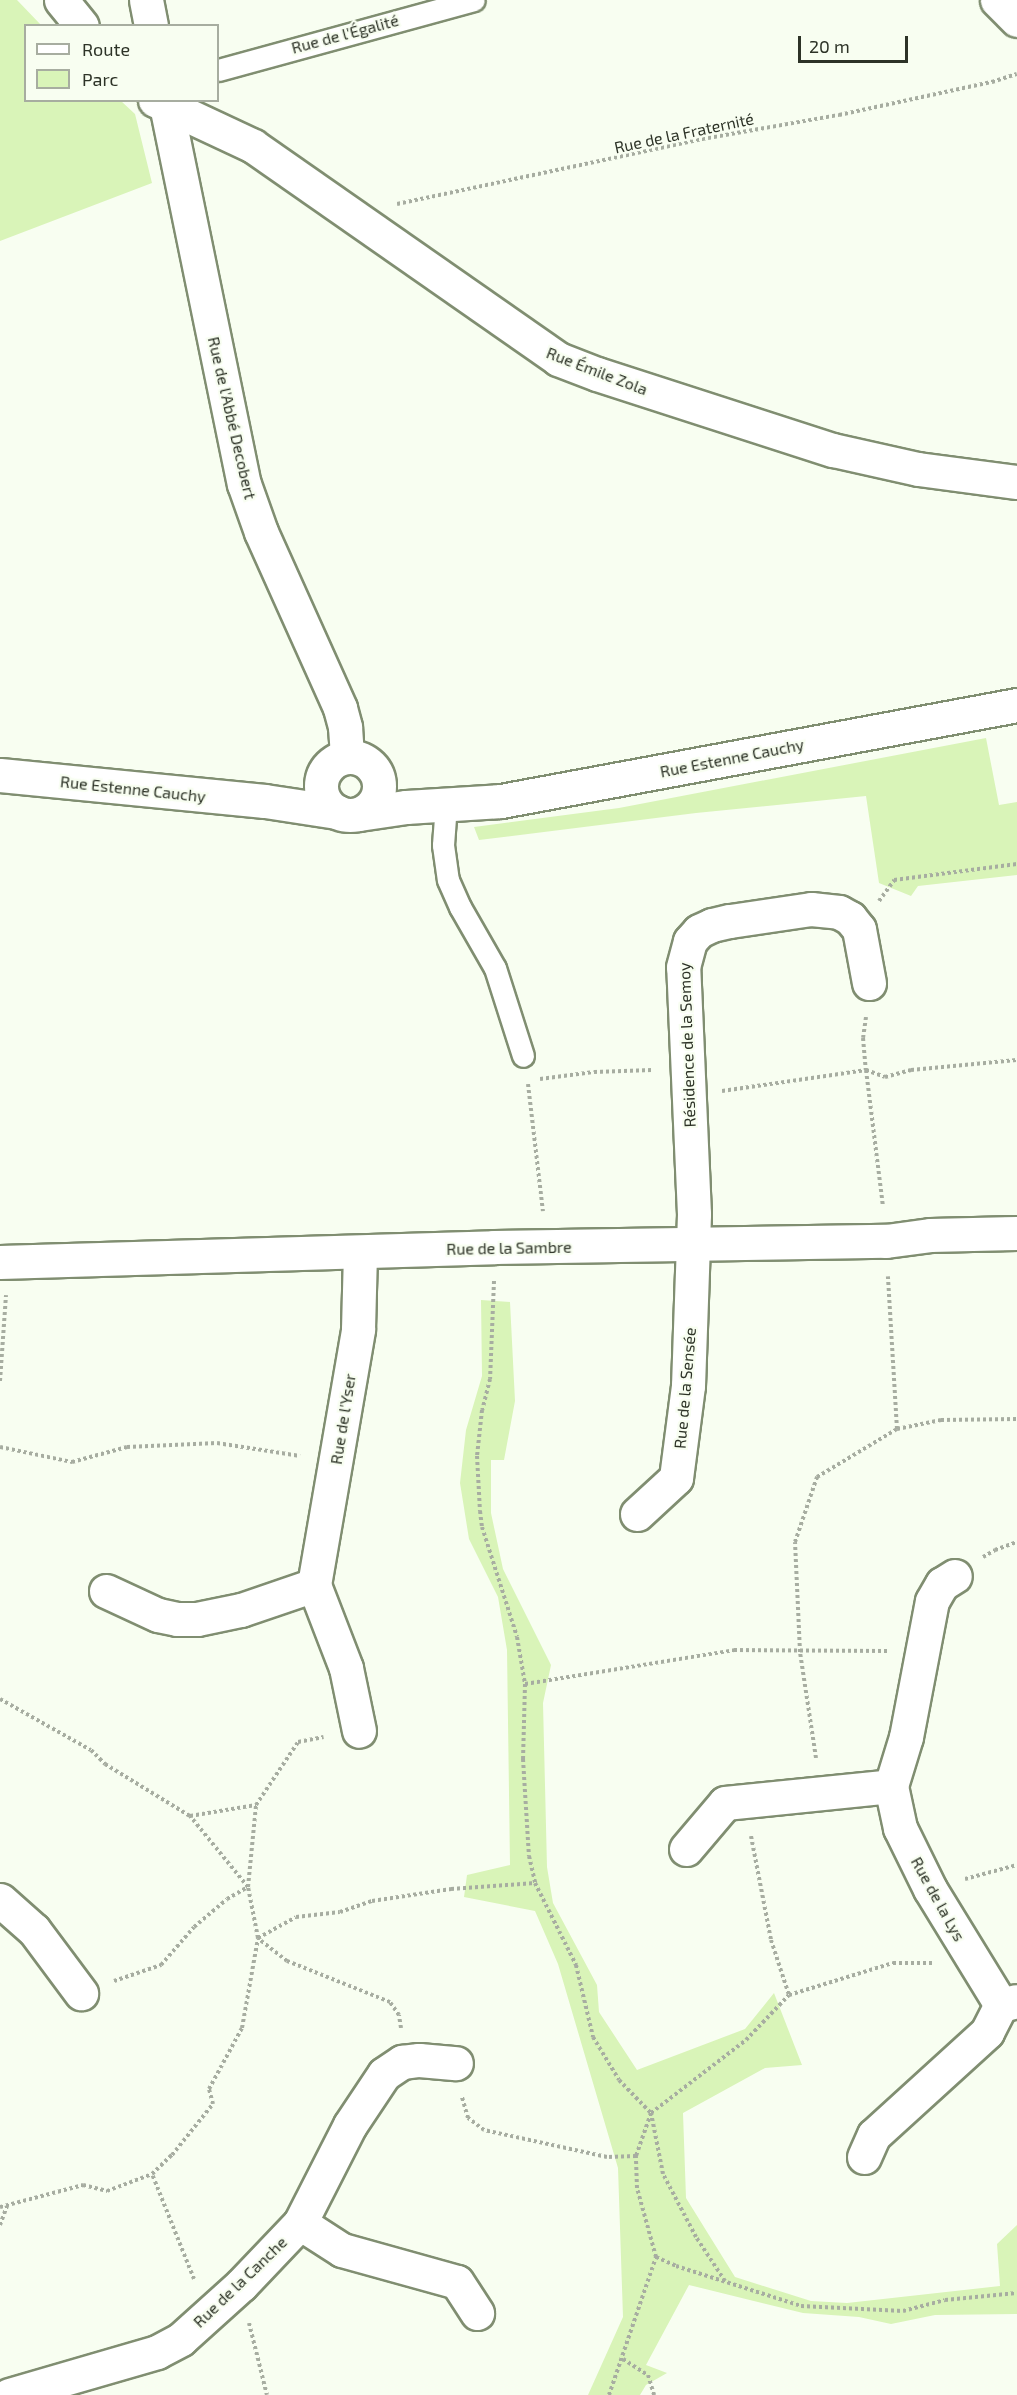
<!DOCTYPE html>
<meta charset="utf-8">
<style>
body{margin:0}
#map{position:relative;width:1017px;height:2395px;overflow:hidden;background:#f8fef1;font-family:"Exo 2",sans-serif}
div>[style]{position:absolute}
.green>*{inset:0;background:#d9f4b8}
.path>*{height:4px;margin-top:-2px;transform-origin:0;background:repeating-linear-gradient(90deg,#a7ada1 0 3px,transparent 0 6px)}
.roads{filter:drop-shadow(2px 0 #808e71) drop-shadow(-2px 0 #808e71) drop-shadow(0 2px #808e71) drop-shadow(0 -2px #808e71)}
.lane>*{height:21px;margin:-10.5px;padding:0 10.5px;transform-origin:10.5px;border-radius:10.5px;background:#fff}
.street>*{height:33px;margin:-16.5px;padding:0 16.5px;transform-origin:16.5px;border-radius:16.5px;background:#fff}
.secondary>*{height:33px;margin:-16.5px;padding:0 16.5px;transform-origin:16.5px;border-radius:16.5px;background:#fff}
.secondary>.ring{margin:-16.5px;padding:0;box-sizing:content-box;background:none;border:33px solid #fff;border-radius:50%}
span{translate:-50% -50%;white-space:nowrap;text-align:center;line-height:1.15;-webkit-text-stroke:4.5px #f8fef1;paint-order:stroke}
.street-label{font-size:16px;color:#2d3327}
.legend{position:absolute;left:24px;top:24px;width:195px;height:78px;box-sizing:border-box;background:#f8fef1;border:2px solid #a7ada0;margin:0;padding:8px 10px;list-style:none;font-size:18px;color:#2d3327}
.legend li{display:flex;align-items:center;gap:12px;height:30px}
.legend b{width:30px;border:2px solid #a7ada0}
.scale{position:absolute;left:798px;top:36px;width:110px;height:27px;box-sizing:border-box;border:3px solid #2d3327;border-top:0;padding-left:8px;font-size:18px;line-height:21px;white-space:nowrap;color:#2d3327;-webkit-text-stroke:4px #f8fef1;paint-order:stroke}
</style>
<div id="map">
<div class="green">
<i style="clip-path:polygon(0 0,17px 0,41px 25px,26px 26px,26px 100px,121px 101px,135px 114px,152px 183px,0 241px)"></i>
<i style="clip-path:polygon(986px 738px,999px 805px,1017px 802px,1017px 875px,918px 886px,911px 896px,879px 883px,866px 796px,696px 813px,479px 840px,474px 827px,619px 808px)"></i>
<i style="clip-path:polygon(481px 1300px,510px 1302px,515px 1401px,504px 1460px,491px 1460px,491px 1513px,503px 1569px,551px 1665px,543px 1703px,547px 1867px,553px 1903px,597px 1985px,599px 2012px,637px 2070px,745px 2029px,774px 1993px,802px 2065px,765px 2068px,683px 2113px,686px 2198px,735px 2277px,811px 2301px,847px 2303px,1000px 2286px,997px 2244px,1017px 2225px,1017px 2314px,935px 2315px,891px 2324px,859px 2317px,803px 2313px,689px 2285px,646px 2365px,667px 2373px,646px 2385px,640px 2395px,588px 2395px,623px 2317px,618px 2168px,558px 1964px,535px 1911px,464px 1897px,467px 1875px,510px 1865px,507px 1650px,498px 1597px,469px 1539px,460px 1483px,466px 1430px,482px 1376px)"></i>
</div>
<div class="path">
<i style="left:397px;top:204px;width:318px;rotate:-12deg"></i>
<i style="left:708px;top:138px;width:133px;rotate:-10deg"></i>
<i style="left:839px;top:115px;width:157px;rotate:-12.2deg"></i>
<i style="left:992px;top:82px;width:26px;rotate:-18deg"></i>
<i style="left:879px;top:901px;width:26px;rotate:-54deg"></i>
<i style="left:894px;top:880px;width:124px;rotate:-7.4deg"></i>
<i style="left:866px;top:1017px;width:21px;rotate:98deg"></i>
<i style="left:863px;top:1038px;width:32px;rotate:85deg"></i>
<i style="left:866px;top:1070px;width:137px;rotate:82.9deg"></i>
<i style="left:540px;top:1079px;width:54px;rotate:-7.4deg"></i>
<i style="left:594px;top:1072px;width:58px;rotate:-2deg"></i>
<i style="left:528px;top:1084px;width:128px;rotate:83.3deg"></i>
<i style="left:722px;top:1091px;width:146px;rotate:-8.3deg"></i>
<i style="left:866px;top:1070px;width:20px;rotate:20deg"></i>
<i style="left:885px;top:1077px;width:27px;rotate:-15deg"></i>
<i style="left:911px;top:1070px;width:106px;rotate:-5.4deg"></i>
<i style="left:494px;top:1281px;width:98px;rotate:92.3deg"></i>
<i style="left:490px;top:1379px;width:32px;rotate:104deg"></i>
<i style="left:482px;top:1410px;width:46px;rotate:96.2deg"></i>
<i style="left:477px;top:1456px;width:55px;rotate:86.9deg"></i>
<i style="left:480px;top:1511px;width:16px;rotate:83deg"></i>
<i style="left:482px;top:1527px;width:115px;rotate:72.3deg"></i>
<i style="left:517px;top:1637px;width:48px;rotate:80.3deg"></i>
<i style="left:525px;top:1684px;width:75px;rotate:91.5deg"></i>
<i style="left:523px;top:1759px;width:97px;rotate:86.5deg"></i>
<i style="left:529px;top:1856px;width:28px;rotate:77deg"></i>
<i style="left:0;top:1381px;width:86px;rotate:-86deg"></i>
<i style="left:897px;top:1429px;width:45px;rotate:-11.6deg"></i>
<i style="left:941px;top:1420px;width:76px;rotate:-0.8deg"></i>
<i style="left:0;top:1447px;width:74px;rotate:11.8deg"></i>
<i style="left:72px;top:1462px;width:57px;rotate:-15.3deg"></i>
<i style="left:127px;top:1447px;width:90px;rotate:-2.5deg"></i>
<i style="left:217px;top:1443px;width:84px;rotate:8.9deg"></i>
<i style="left:983px;top:1557px;width:14px;rotate:-30deg"></i>
<i style="left:995px;top:1550px;width:23px;rotate:-20deg"></i>
<i style="left:525px;top:1684px;width:212px;rotate:-9.2deg"></i>
<i style="left:734px;top:1650px;width:153px;rotate:0.4deg"></i>
<i style="left:0;top:1699px;width:104px;rotate:29.3deg"></i>
<i style="left:91px;top:1750px;width:20px;rotate:45deg"></i>
<i style="left:105px;top:1764px;width:100px;rotate:31.5deg"></i>
<i style="left:816px;top:1758px;width:107px;rotate:-98.6deg"></i>
<i style="left:800px;top:1652px;width:110px;rotate:-92.6deg"></i>
<i style="left:795px;top:1542px;width:69px;rotate:-71.3deg"></i>
<i style="left:817px;top:1477px;width:93px;rotate:-31deg"></i>
<i style="left:897px;top:1429px;width:153px;rotate:-93.4deg"></i>
<i style="left:751px;top:1836px;width:106px;rotate:79.1deg"></i>
<i style="left:771px;top:1940px;width:58px;rotate:71.9deg"></i>
<i style="left:965px;top:1879px;width:54px;rotate:-15.1deg"></i>
<i style="left:114px;top:1981px;width:50px;rotate:-18.8deg"></i>
<i style="left:161px;top:1965px;width:50px;rotate:-49deg"></i>
<i style="left:194px;top:1927px;width:43px;rotate:-40.3deg"></i>
<i style="left:227px;top:1899px;width:24px;rotate:-30deg"></i>
<i style="left:248px;top:1887px;width:92px;rotate:-129.2deg"></i>
<i style="left:190px;top:1816px;width:67px;rotate:-9.5deg"></i>
<i style="left:401px;top:2028px;width:13px;rotate:-99deg"></i>
<i style="left:399px;top:2015px;width:16px;rotate:-125deg"></i>
<i style="left:390px;top:2002px;width:111px;rotate:-158.3deg"></i>
<i style="left:287px;top:1961px;width:37px;rotate:-142deg"></i>
<i style="left:258px;top:1938px;width:43px;rotate:-28.9deg"></i>
<i style="left:296px;top:1917px;width:44px;rotate:-6.5deg"></i>
<i style="left:340px;top:1912px;width:34px;rotate:-19deg"></i>
<i style="left:372px;top:1901px;width:80px;rotate:-8.6deg"></i>
<i style="left:451px;top:1889px;width:84px;rotate:-4.1deg"></i>
<i style="left:535px;top:1883px;width:92px;rotate:63.4deg"></i>
<i style="left:576px;top:1965px;width:74px;rotate:76.7deg"></i>
<i style="left:593px;top:2037px;width:50px;rotate:58.8deg"></i>
<i style="left:619px;top:2080px;width:46px;rotate:45.9deg"></i>
<i style="left:651px;top:2113px;width:46px;rotate:109.2deg"></i>
<i style="left:636px;top:2156px;width:29px;rotate:178deg"></i>
<i style="left:607px;top:2157px;width:126px;rotate:-167.6deg"></i>
<i style="left:484px;top:2130px;width:20px;rotate:-143deg"></i>
<i style="left:468px;top:2118px;width:22px;rotate:-106deg"></i>
<i style="left:0;top:2207px;width:86px;rotate:-14.8deg"></i>
<i style="left:83px;top:2185px;width:25px;rotate:14deg"></i>
<i style="left:107px;top:2191px;width:48px;rotate:-20.7deg"></i>
<i style="left:0;top:2225px;width:20px;rotate:-70deg"></i>
<i style="left:656px;top:2257px;width:22px;rotate:24deg"></i>
<i style="left:676px;top:2266px;width:131px;rotate:17.7deg"></i>
<i style="left:801px;top:2306px;width:102px;rotate:2.8deg"></i>
<i style="left:903px;top:2311px;width:43px;rotate:-14.7deg"></i>
<i style="left:945px;top:2300px;width:72px;rotate:-5.6deg"></i>
<i style="left:194px;top:2279px;width:113px;rotate:-111.8deg"></i>
<i style="left:152px;top:2174px;width:28px;rotate:-44deg"></i>
<i style="left:172px;top:2155px;width:65px;rotate:-51.2deg"></i>
<i style="left:213px;top:2104px;width:16px;rotate:-105deg"></i>
<i style="left:209px;top:2089px;width:69px;rotate:-61.6deg"></i>
<i style="left:242px;top:2028px;width:91px;rotate:-79.9deg"></i>
<i style="left:258px;top:1938px;width:52px;rotate:-101.1deg"></i>
<i style="left:248px;top:1887px;width:82px;rotate:-84.4deg"></i>
<i style="left:256px;top:1805px;width:76px;rotate:-56.3deg"></i>
<i style="left:298px;top:1742px;width:26px;rotate:-11deg"></i>
<i style="left:725px;top:2281px;width:53px;rotate:-123.4deg"></i>
<i style="left:696px;top:2237px;width:71px;rotate:-117.6deg"></i>
<i style="left:663px;top:2174px;width:62px;rotate:-101.1deg"></i>
<i style="left:651px;top:2113px;width:120px;rotate:-37.5deg"></i>
<i style="left:746px;top:2040px;width:62px;rotate:-46.3deg"></i>
<i style="left:789px;top:1995px;width:109px;rotate:-17.1deg"></i>
<i style="left:893px;top:1963px;width:42px"></i>
<i style="left:249px;top:2323px;width:74px;rotate:76deg"></i>
<i style="left:623px;top:2359px;width:30px;rotate:33deg"></i>
<i style="left:648px;top:2375px;width:21px;rotate:73deg"></i>
<i style="left:609px;top:2395px;width:146px;rotate:-71.2deg"></i>
<i style="left:656px;top:2257px;width:72px;rotate:-105.4deg"></i>
<i style="left:637px;top:2188px;width:32px;rotate:-92deg"></i>
</div>
<div class="roads">
<div class="lane">
<i style="left:218px;top:70px;width:265px;rotate:-15.3deg"></i>
<i style="left:446px;top:804px;width:41px;rotate:94.2deg"></i>
<i style="left:443px;top:845px;width:35px;rotate:82deg"></i>
<i style="left:448px;top:880px;width:30px;rotate:66deg"></i>
<i style="left:460px;top:907px;width:70px;rotate:60.2deg"></i>
<i style="left:495px;top:968px;width:92px;rotate:72.3deg"></i>
</div>
<div class="street">
<i style="left:61px;top:0;width:33px;rotate:51deg"></i>
<i style="left:146px;top:0;width:26px;rotate:79deg"></i>
<i style="left:997px;top:0;width:28px;rotate:45deg"></i>
<i style="left:155px;top:100px;width:108px;rotate:25.1deg"></i>
<i style="left:253px;top:146px;width:372px;rotate:34.9deg"></i>
<i style="left:558px;top:359px;width:42px;rotate:21deg"></i>
<i style="left:597px;top:374px;width:248px;rotate:17.9deg"></i>
<i style="left:833px;top:450px;width:87px;rotate:12.6deg"></i>
<i style="left:918px;top:469px;width:100px;rotate:7.5deg"></i>
<i style="left:165px;top:100px;width:392px;rotate:78.4deg"></i>
<i style="left:244px;top:484px;width:51px;rotate:70.5deg"></i>
<i style="left:261px;top:532px;width:193px;rotate:65.8deg"></i>
<i style="left:340px;top:708px;width:20px;rotate:75deg"></i>
<i style="left:345px;top:727px;width:30px;rotate:86deg"></i>
<i style="left:0;top:1262px;width:494px;rotate:-1.7deg"></i>
<i style="left:494px;top:1247px;width:392px;rotate:-0.9deg"></i>
<i style="left:886px;top:1241px;width:44px;rotate:-7.8deg"></i>
<i style="left:930px;top:1235px;width:87px;rotate:-1.3deg"></i>
<i style="left:637px;top:1514px;width:53px;rotate:-42.7deg"></i>
<i style="left:676px;top:1478px;width:93px;rotate:-82.6deg"></i>
<i style="left:688px;top:1386px;width:172px;rotate:-88deg"></i>
<i style="left:694px;top:1214px;width:247px;rotate:-92.5deg"></i>
<i style="left:683px;top:967px;width:27px;rotate:-75deg"></i>
<i style="left:690px;top:941px;width:13px;rotate:-48deg"></i>
<i style="left:699px;top:931px;width:14px;rotate:-25deg"></i>
<i style="left:712px;top:925px;width:18px;rotate:-13deg"></i>
<i style="left:730px;top:921px;width:82px;rotate:-8.4deg"></i>
<i style="left:811px;top:909px;width:28px;rotate:6deg"></i>
<i style="left:839px;top:912px;width:13px;rotate:29deg"></i>
<i style="left:850px;top:918px;width:14px;rotate:51deg"></i>
<i style="left:859px;top:929px;width:55px;rotate:79.5deg"></i>
<i style="left:314px;top:1585px;width:89px;rotate:68.9deg"></i>
<i style="left:346px;top:1668px;width:64px;rotate:78.3deg"></i>
<i style="left:106px;top:1591px;width:57px;rotate:24.8deg"></i>
<i style="left:158px;top:1615px;width:19px;rotate:12deg"></i>
<i style="left:177px;top:1619px;width:20px"></i>
<i style="left:197px;top:1619px;width:45px;rotate:-11.6deg"></i>
<i style="left:241px;top:1610px;width:77px;rotate:-18.9deg"></i>
<i style="left:314px;top:1585px;width:260px;rotate:-80.2deg"></i>
<i style="left:358px;top:1329px;width:77px;rotate:-88.5deg"></i>
<i style="left:891px;top:1786px;width:51px;rotate:-73deg"></i>
<i style="left:906px;top:1737px;width:138px;rotate:-79.2deg"></i>
<i style="left:932px;top:1601px;width:20px;rotate:-60deg"></i>
<i style="left:942px;top:1584px;width:15px;rotate:-32deg"></i>
<i style="left:686px;top:1849px;width:60px;rotate:-49.7deg"></i>
<i style="left:725px;top:1803px;width:167px;rotate:-5.8deg"></i>
<i style="left:891px;top:1786px;width:43px;rotate:77.9deg"></i>
<i style="left:900px;top:1828px;width:68px;rotate:63.8deg"></i>
<i style="left:930px;top:1889px;width:136px;rotate:58.5deg"></i>
<i style="left:1001px;top:2005px;width:16px;rotate:-14deg"></i>
<i style="left:0;top:1900px;width:45px;rotate:41.4deg"></i>
<i style="left:34px;top:1930px;width:79px;rotate:53.3deg"></i>
<i style="left:864px;top:2157px;width:24px;rotate:-66deg"></i>
<i style="left:874px;top:2135px;width:153px;rotate:-42.3deg"></i>
<i style="left:987px;top:2032px;width:30px;rotate:-63deg"></i>
<i style="left:300px;top:2223px;width:110px;rotate:-63deg"></i>
<i style="left:350px;top:2125px;width:61px;rotate:-56.3deg"></i>
<i style="left:384px;top:2074px;width:22px;rotate:-34deg"></i>
<i style="left:402px;top:2062px;width:17px;rotate:-7deg"></i>
<i style="left:419px;top:2060px;width:37px;rotate:5deg"></i>
<i style="left:9px;top:2395px;width:154px;rotate:-16.2deg"></i>
<i style="left:157px;top:2352px;width:27px;rotate:-28deg"></i>
<i style="left:181px;top:2339px;width:81px;rotate:-42deg"></i>
<i style="left:241px;top:2285px;width:86px;rotate:-46.4deg"></i>
<i style="left:300px;top:2223px;width:50px;rotate:32.7deg"></i>
<i style="left:342px;top:2250px;width:119px;rotate:15.5deg"></i>
<i style="left:457px;top:2282px;width:37px;rotate:57deg"></i>
</div>
<div class="secondary">
<i class="ring" style="left:321px;top:757px;width:25px;height:25px"></i>
<i style="left:0;top:775px;width:266px;rotate:5.6deg"></i>
<i style="left:265px;top:801px;width:74px;rotate:8.6deg"></i>
<i style="left:359px;top:814px;width:48px;rotate:-8.5deg"></i>
<i style="left:406px;top:807px;width:95px;rotate:-3.6deg"></i>
<i style="left:501px;top:801px;width:525px;rotate:-10.54deg"></i>
</div>
</div>
<div class="street-label">
<span style="left:345px;top:34px;rotate:-15deg">Rue de l'Égalité</span>
<span style="left:684px;top:133px;rotate:-12deg">Rue de la Fraternité</span>
<span style="left:597px;top:371px;rotate:21deg">Rue Émile Zola</span>
<span style="left:232px;top:418px;rotate:77deg">Rue de l'Abbé Decobert</span>
<span style="left:732px;top:758px;rotate:-11deg">Rue Estenne Cauchy</span>
<span style="left:133px;top:789px;rotate:6deg">Rue Estenne Cauchy</span>
<span style="left:687px;top:1045px;rotate:-92deg">Résidence de la Semoy</span>
<span style="left:509px;top:1248px;rotate:-1deg">Rue de la Sambre</span>
<span style="left:685px;top:1388px;rotate:-85deg">Rue de la Sensée</span>
<span style="left:343px;top:1419px;rotate:-81deg">Rue de l'Yser</span>
<span style="left:938px;top:1899px;rotate:61deg">Rue de la Lys</span>
<span style="left:240px;top:2282px;rotate:-44deg">Rue de la Canche</span>
</div>
<ul class="legend">
<li><b style="height:8px;background:#fff"></b>Route</li>
<li><b style="height:16px;background:#d9f4b8"></b>Parc</li>
</ul>
<div class="scale">20 m</div>
</div>
